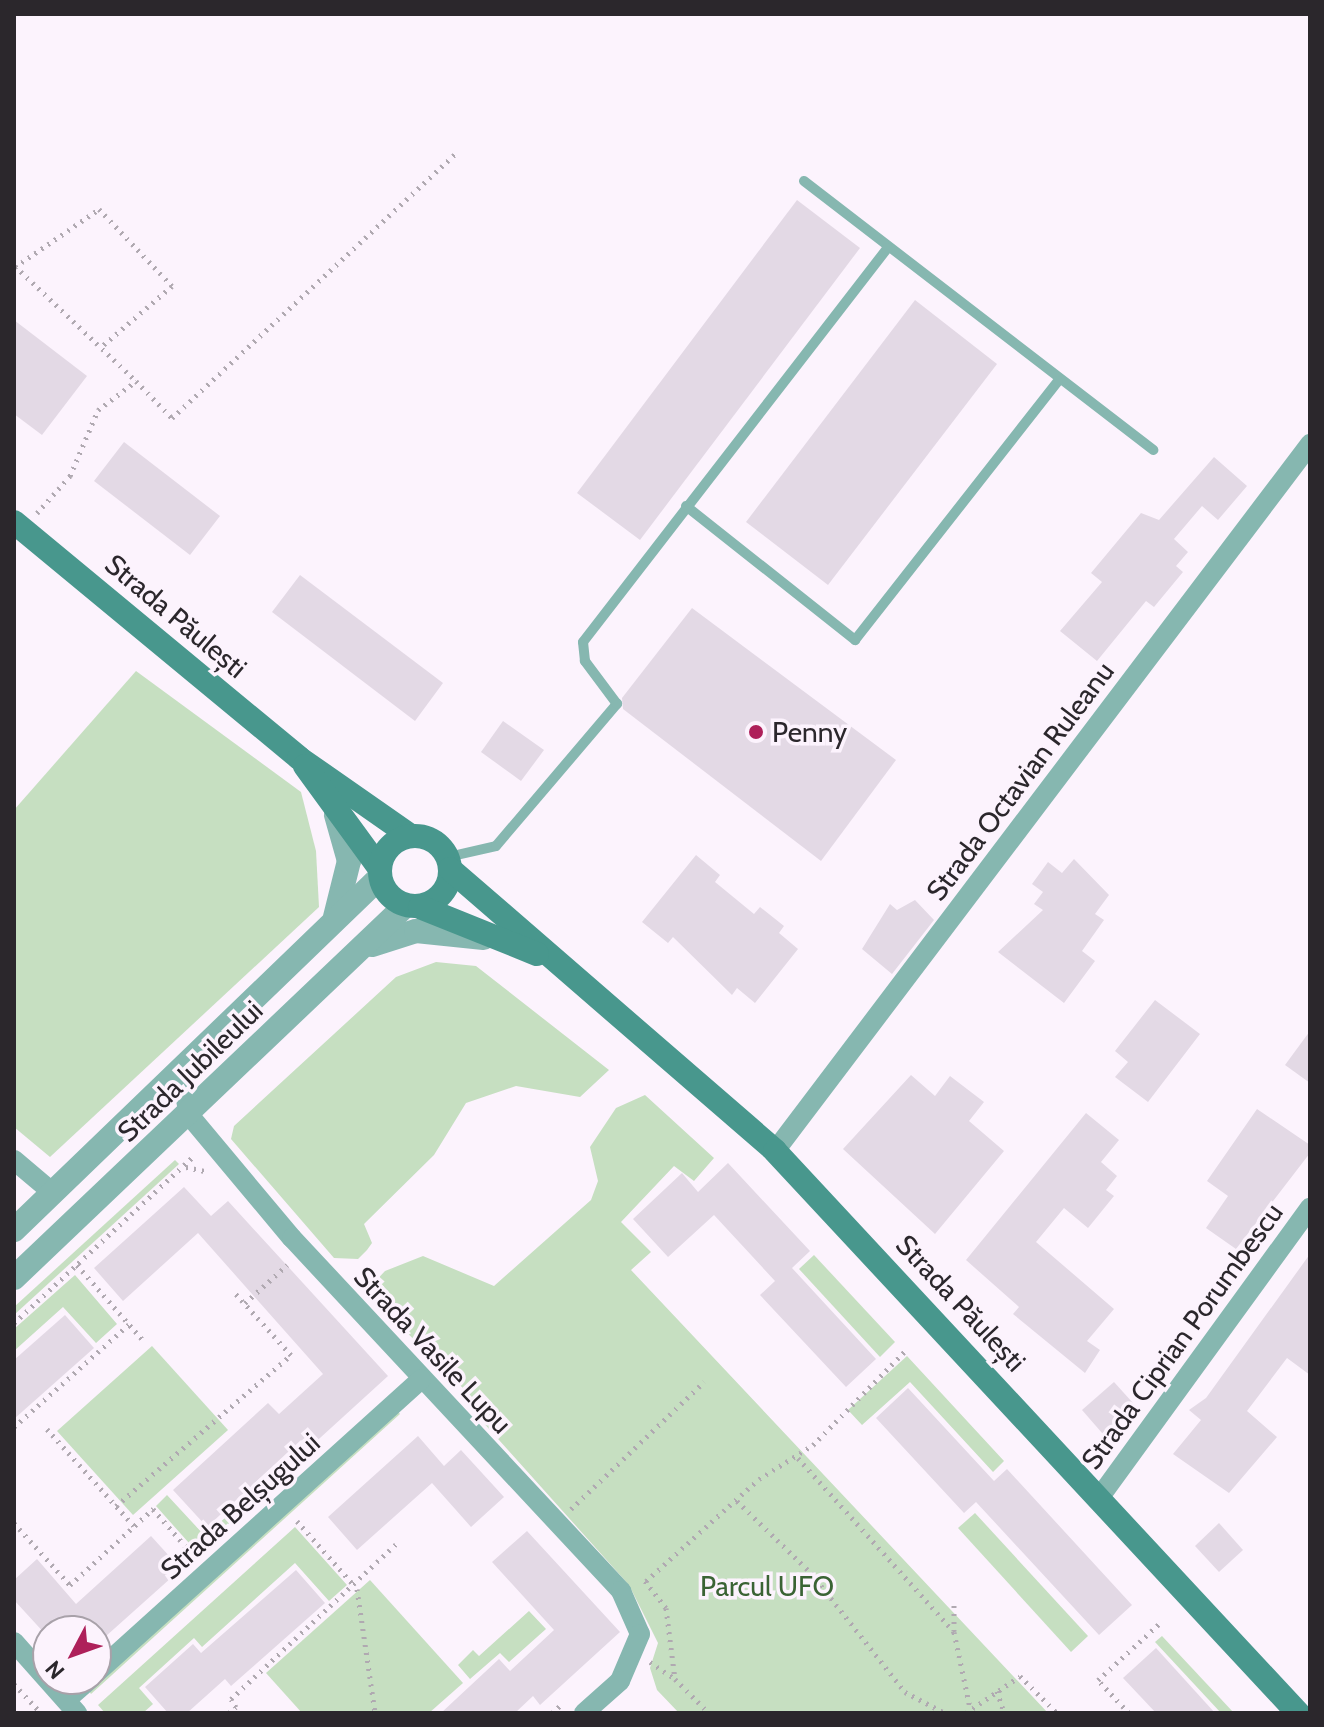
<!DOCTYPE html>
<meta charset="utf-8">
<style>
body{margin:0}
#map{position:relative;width:1324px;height:1727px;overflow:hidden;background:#fcf3fd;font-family:Cabin,sans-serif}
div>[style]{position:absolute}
.green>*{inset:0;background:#c6dfc1}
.building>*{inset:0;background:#e3d9e5}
.path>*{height:5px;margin-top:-2.5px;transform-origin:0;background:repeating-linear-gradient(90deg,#b0a9b1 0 2px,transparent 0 8px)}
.service>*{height:10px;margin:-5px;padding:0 5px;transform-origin:5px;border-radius:5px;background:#86b7b0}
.minor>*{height:20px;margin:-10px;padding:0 10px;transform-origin:10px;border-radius:10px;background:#86b7b0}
.tertiary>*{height:24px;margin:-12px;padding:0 12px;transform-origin:12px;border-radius:12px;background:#86b7b0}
.secondary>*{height:24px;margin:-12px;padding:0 12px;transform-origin:12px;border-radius:12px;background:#48978d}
.secondary>.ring{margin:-12px;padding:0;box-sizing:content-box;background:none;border:24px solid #48978d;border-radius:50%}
.dots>*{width:22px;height:22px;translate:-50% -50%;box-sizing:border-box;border:4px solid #fcf3fd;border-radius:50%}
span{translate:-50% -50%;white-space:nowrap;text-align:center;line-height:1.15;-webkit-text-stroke:7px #fcf3fd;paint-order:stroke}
.street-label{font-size:28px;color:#2b272c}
.poi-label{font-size:28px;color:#2b272c}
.left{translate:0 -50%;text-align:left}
.park-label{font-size:28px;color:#3a6334}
.frame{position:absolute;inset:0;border:16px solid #2b272c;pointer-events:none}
.north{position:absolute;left:32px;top:1615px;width:80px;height:80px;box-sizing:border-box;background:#fcf3fd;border:2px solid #a8a1a9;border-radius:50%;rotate:229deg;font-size:22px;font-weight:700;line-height:32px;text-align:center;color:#2b272c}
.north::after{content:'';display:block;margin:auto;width:28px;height:36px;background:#ae205a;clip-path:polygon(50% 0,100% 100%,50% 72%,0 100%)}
</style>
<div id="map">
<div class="green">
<i style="clip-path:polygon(136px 671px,301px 792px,316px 851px,319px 907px,50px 1157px,14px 1127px,14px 810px)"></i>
<i style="clip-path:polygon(436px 962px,476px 966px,609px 1070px,580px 1097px,516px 1086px,466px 1103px,434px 1155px,364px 1224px,372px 1243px,367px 1250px,358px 1259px,334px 1258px,231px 1139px,234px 1126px,396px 977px)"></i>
<i style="clip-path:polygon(645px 1095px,714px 1158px,694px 1181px,674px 1166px,621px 1222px,651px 1252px,631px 1270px,1048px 1713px,679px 1713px,657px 1690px,650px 1668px,658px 1643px,629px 1585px,481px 1420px,486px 1411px,371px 1297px,370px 1287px,385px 1271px,423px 1256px,494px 1286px,591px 1200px,598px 1181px,590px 1147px,616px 1108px)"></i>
<i style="clip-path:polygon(175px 1160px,179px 1164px,14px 1315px,14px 1307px)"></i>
<i style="clip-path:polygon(814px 1255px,895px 1342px,880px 1357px,799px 1269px)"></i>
<i style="clip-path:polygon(75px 1275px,117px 1324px,96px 1343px,63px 1307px,14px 1351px,14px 1329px)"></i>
<i style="clip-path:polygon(152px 1346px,228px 1430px,133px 1515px,57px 1431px)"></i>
<i style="clip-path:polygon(907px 1356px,1004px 1461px,993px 1472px,910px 1382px,862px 1425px,848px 1410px)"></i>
<i style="clip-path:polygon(397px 1410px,400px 1414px,91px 1694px,89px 1691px)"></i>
<i style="clip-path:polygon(300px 1450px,305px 1455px,197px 1552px,156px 1506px,167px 1495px,205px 1536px)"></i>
<i style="clip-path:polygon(975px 1513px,1088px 1636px,1071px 1652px,958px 1528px)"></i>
<i style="clip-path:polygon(295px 1527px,347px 1585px,329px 1601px,295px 1563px,202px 1647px,194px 1638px,139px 1688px,153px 1704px,143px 1713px,105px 1713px,98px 1705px)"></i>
<i style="clip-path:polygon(370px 1580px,463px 1683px,429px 1713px,302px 1713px,266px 1673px)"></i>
<i style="clip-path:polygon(529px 1611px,546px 1629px,509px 1662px,500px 1653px,470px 1679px,458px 1665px,473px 1650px,479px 1656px)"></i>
<i style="clip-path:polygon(1162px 1636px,1234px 1713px,1221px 1713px,1155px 1642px)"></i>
</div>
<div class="building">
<i style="clip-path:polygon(797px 200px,860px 248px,640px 540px,577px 493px)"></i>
<i style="clip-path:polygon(915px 300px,997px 364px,828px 585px,746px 522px)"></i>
<i style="clip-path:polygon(14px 320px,87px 376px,42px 435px,14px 414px)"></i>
<i style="clip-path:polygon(124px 442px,220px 516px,190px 555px,94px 481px)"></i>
<i style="clip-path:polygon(1214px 457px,1247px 486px,1218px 520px,1202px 506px,1174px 539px,1188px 552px,1176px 566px,1183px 572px,1154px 607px,1146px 601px,1097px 661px,1060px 631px,1102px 582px,1091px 573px,1141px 513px,1159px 520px)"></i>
<i style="clip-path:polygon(300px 575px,443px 683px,415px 721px,272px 612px)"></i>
<i style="clip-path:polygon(692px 608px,896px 760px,821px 861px,623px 709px,622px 698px)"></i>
<i style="clip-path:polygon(503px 721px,544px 750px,521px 781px,481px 752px)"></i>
<i style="clip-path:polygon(696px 855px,720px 875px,715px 882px,754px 914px,760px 907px,784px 926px,779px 933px,798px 949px,755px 1003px,737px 988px,732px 995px,673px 937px,668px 943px,642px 922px)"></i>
<i style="clip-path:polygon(1074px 859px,1109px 895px,1095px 914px,1104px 920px,1082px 951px,1095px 961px,1064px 1003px,998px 952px,1043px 910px,1034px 904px,1043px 892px,1032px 884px,1048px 862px,1062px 873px)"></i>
<i style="clip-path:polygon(915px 900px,934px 920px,892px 974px,862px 949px,890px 904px,897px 910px)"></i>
<i style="clip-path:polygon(1155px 1000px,1200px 1034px,1148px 1102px,1115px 1077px,1128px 1062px,1115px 1051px)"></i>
<i style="clip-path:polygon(1310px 1031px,1310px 1083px,1285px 1065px)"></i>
<i style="clip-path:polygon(911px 1075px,935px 1096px,950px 1076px,984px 1102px,969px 1121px,1004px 1151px,935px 1234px,843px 1149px)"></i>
<i style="clip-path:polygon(1257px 1109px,1310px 1145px,1310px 1153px,1236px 1249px,1206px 1228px,1228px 1196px,1207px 1181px)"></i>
<i style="clip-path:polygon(1086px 1113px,1119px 1140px,1101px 1162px,1117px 1176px,1106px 1190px,1114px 1196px,1088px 1228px,1064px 1208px,1036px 1242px,1114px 1309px,1087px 1341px,1100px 1350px,1085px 1373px,1013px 1314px,1019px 1307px,966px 1260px)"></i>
<i style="clip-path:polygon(728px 1163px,810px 1251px,792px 1268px,876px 1359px,846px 1387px,760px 1295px,775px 1281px,714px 1215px,668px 1257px,633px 1219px,682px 1173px,698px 1192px)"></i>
<i style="clip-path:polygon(184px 1187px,211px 1216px,228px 1201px,388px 1376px,309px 1448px,301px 1440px,207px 1527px,173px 1490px,268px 1403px,279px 1414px,323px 1374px,198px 1233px,123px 1301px,94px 1268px)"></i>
<i style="clip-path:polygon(1310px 1254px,1310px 1375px,1287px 1358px,1247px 1411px,1277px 1437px,1229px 1493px,1173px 1454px,1201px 1420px,1189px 1410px,1206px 1398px)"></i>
<i style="clip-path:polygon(65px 1315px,94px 1348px,14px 1419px,14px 1360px)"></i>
<i style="clip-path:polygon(1114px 1382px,1142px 1413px,1109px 1441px,1082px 1410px)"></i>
<i style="clip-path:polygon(908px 1388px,994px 1481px,1007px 1469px,1132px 1605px,1099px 1635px,976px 1502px,964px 1513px,876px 1418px)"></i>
<i style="clip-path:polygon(418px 1436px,444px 1466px,461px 1450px,504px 1497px,471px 1527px,432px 1483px,357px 1550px,328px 1517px)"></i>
<i style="clip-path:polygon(1219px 1523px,1243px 1550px,1219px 1572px,1195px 1546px)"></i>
<i style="clip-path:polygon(527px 1531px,620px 1632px,540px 1705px,533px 1696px,515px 1713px,441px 1713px,499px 1659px,510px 1671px,554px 1630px,492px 1562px)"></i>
<i style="clip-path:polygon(151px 1536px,181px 1569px,96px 1645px,96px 1631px,73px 1631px,64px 1621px,47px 1636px,14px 1600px,14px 1580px,37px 1559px,76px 1604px)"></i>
<i style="clip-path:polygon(296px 1570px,325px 1603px,231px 1686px,225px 1679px,187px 1713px,168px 1713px,145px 1687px,193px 1644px,201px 1653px)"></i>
<i style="clip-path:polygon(1156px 1648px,1215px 1713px,1156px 1713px,1123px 1678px)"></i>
</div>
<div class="path">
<i style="left:15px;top:266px;width:167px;rotate:43.5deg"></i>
<i style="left:15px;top:267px;width:102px;rotate:-34.6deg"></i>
<i style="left:99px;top:209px;width:106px;rotate:46.5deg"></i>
<i style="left:172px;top:286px;width:95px;rotate:139.3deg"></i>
<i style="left:37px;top:513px;width:50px;rotate:-48.3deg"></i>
<i style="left:70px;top:476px;width:72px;rotate:-67deg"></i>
<i style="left:98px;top:410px;width:48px;rotate:-37.3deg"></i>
<i style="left:136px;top:381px;width:52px;rotate:45.8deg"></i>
<i style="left:172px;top:418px;width:388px;rotate:-43deg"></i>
<i style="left:186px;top:1167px;width:19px;rotate:12deg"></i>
<i style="left:77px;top:1265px;width:100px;rotate:48.7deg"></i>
<i style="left:245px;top:1303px;width:57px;rotate:-42.1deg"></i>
<i style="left:14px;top:1323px;width:247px;rotate:-42.9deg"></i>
<i style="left:14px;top:1427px;width:154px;rotate:-41.8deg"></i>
<i style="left:47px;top:1429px;width:130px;rotate:48.1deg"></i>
<i style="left:798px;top:1458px;width:234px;rotate:48.1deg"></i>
<i style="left:954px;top:1632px;width:78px;rotate:78.1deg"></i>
<i style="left:737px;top:1501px;width:103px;rotate:44.2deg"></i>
<i style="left:811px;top:1573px;width:152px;rotate:51.7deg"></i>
<i style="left:905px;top:1692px;width:45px;rotate:27.7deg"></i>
<i style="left:116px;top:1506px;width:231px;rotate:-40.8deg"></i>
<i style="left:291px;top:1355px;width:85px;rotate:-132.1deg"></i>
<i style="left:571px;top:1509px;width:184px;rotate:-43.7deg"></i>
<i style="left:297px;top:1521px;width:83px;rotate:48.4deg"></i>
<i style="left:14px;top:1523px;width:84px;rotate:47.9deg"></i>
<i style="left:70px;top:1585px;width:113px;rotate:-42.5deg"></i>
<i style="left:153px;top:1509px;width:62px;rotate:48.9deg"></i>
<i style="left:645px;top:1581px;width:34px;rotate:52deg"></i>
<i style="left:666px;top:1608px;width:72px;rotate:82.8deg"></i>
<i style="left:675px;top:1679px;width:48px;rotate:45deg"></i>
<i style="left:646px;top:1581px;width:152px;rotate:-42.1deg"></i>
<i style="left:759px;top:1479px;width:64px;rotate:-32.2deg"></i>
<i style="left:813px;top:1445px;width:134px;rotate:-45.6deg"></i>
<i style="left:357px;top:1589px;width:125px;rotate:81.7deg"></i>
<i style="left:954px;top:1631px;width:30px;rotate:-90deg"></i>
<i style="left:650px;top:1662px;width:30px;rotate:34deg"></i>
<i style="left:14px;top:1684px;width:40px;rotate:47deg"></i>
<i style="left:997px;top:1691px;width:23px;rotate:72deg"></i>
<i style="left:229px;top:1713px;width:9px;rotate:-41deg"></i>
<i style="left:236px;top:1707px;width:9px;rotate:-122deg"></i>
<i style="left:231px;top:1699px;width:226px;rotate:-43.2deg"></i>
<i style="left:552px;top:1713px;width:15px;rotate:-42deg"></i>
<i style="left:966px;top:1713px;width:65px;rotate:-34.4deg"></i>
<i style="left:1020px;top:1676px;width:52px;rotate:45deg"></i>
<i style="left:1129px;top:1713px;width:45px;rotate:-133.2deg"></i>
<i style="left:1098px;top:1680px;width:83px;rotate:-42.6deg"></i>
</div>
<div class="service">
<i style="left:804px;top:181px;width:441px;rotate:37.6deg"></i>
<i style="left:686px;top:506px;width:216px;rotate:38.4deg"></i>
<i style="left:855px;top:640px;width:329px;rotate:-51.9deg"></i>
<i style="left:448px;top:857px;width:49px;rotate:-12.9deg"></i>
<i style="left:496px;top:846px;width:187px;rotate:-49.6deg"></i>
<i style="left:617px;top:704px;width:54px;rotate:-126.7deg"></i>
<i style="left:585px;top:661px;width:19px;rotate:-96deg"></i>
<i style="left:583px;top:642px;width:498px;rotate:-52.3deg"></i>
</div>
<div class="minor">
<i style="left:181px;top:1074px;width:42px;rotate:79deg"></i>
<i style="left:189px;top:1115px;width:160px;rotate:50.1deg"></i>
<i style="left:292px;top:1238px;width:483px;rotate:47deg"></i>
<i style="left:621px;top:1591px;width:47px;rotate:66.2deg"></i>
<i style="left:640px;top:1634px;width:51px;rotate:113.1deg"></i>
<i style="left:620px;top:1681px;width:48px;rotate:138.4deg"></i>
<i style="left:775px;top:1151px;width:887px;rotate:-52.88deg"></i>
<i style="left:14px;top:1160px;width:51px;rotate:40.2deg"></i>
<i style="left:1099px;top:1498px;width:359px;rotate:-54deg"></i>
<i style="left:14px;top:1642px;width:95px;rotate:48.4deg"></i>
<i style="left:96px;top:1673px;width:438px;rotate:-42.1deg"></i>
<i style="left:66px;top:1700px;width:32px;rotate:-41deg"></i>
</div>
<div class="tertiary">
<i style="left:335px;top:917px;width:58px;rotate:-76deg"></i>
<i style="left:349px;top:861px;width:48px;rotate:-105.8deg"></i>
<i style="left:372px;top:945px;width:46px;rotate:-17.7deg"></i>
<i style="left:416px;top:931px;width:68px;rotate:5.9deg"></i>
<i style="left:14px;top:1230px;width:508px;rotate:-43.96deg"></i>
<i style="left:14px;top:1278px;width:540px;rotate:-43.57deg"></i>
</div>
<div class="secondary">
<i style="left:14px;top:522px;width:370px;rotate:39.6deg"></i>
<i style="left:299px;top:758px;width:136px;rotate:34.9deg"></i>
<i style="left:305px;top:766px;width:127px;rotate:53.9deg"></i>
<i class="ring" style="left:380px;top:836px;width:46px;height:46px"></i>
<i style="left:450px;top:869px;width:430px;rotate:40.9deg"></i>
<i style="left:775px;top:1151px;width:768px;rotate:47.06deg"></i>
<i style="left:420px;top:907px;width:126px;rotate:21.9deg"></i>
</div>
<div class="dots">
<i style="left:756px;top:732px;background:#ae205a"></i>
</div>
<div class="street-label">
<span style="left:176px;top:616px;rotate:40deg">Strada Păulești</span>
<span style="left:1020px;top:781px;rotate:-53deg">Strada Octavian Ruleanu</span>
<span style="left:190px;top:1071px;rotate:-44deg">Strada Jubileului</span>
<span style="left:961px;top:1303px;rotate:47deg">Strada Păulești</span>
<span style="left:1182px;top:1336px;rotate:-54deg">Strada Ciprian Porumbescu</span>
<span style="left:433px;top:1350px;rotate:47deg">Strada Vasile Lupu</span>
<span style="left:240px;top:1506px;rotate:-42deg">Strada Belșugului</span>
</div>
<div class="poi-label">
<span class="left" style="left:772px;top:732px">Penny</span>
</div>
<div class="park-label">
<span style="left:767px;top:1586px">Parcul UFO</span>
</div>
<div class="frame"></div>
<div class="north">N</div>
</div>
